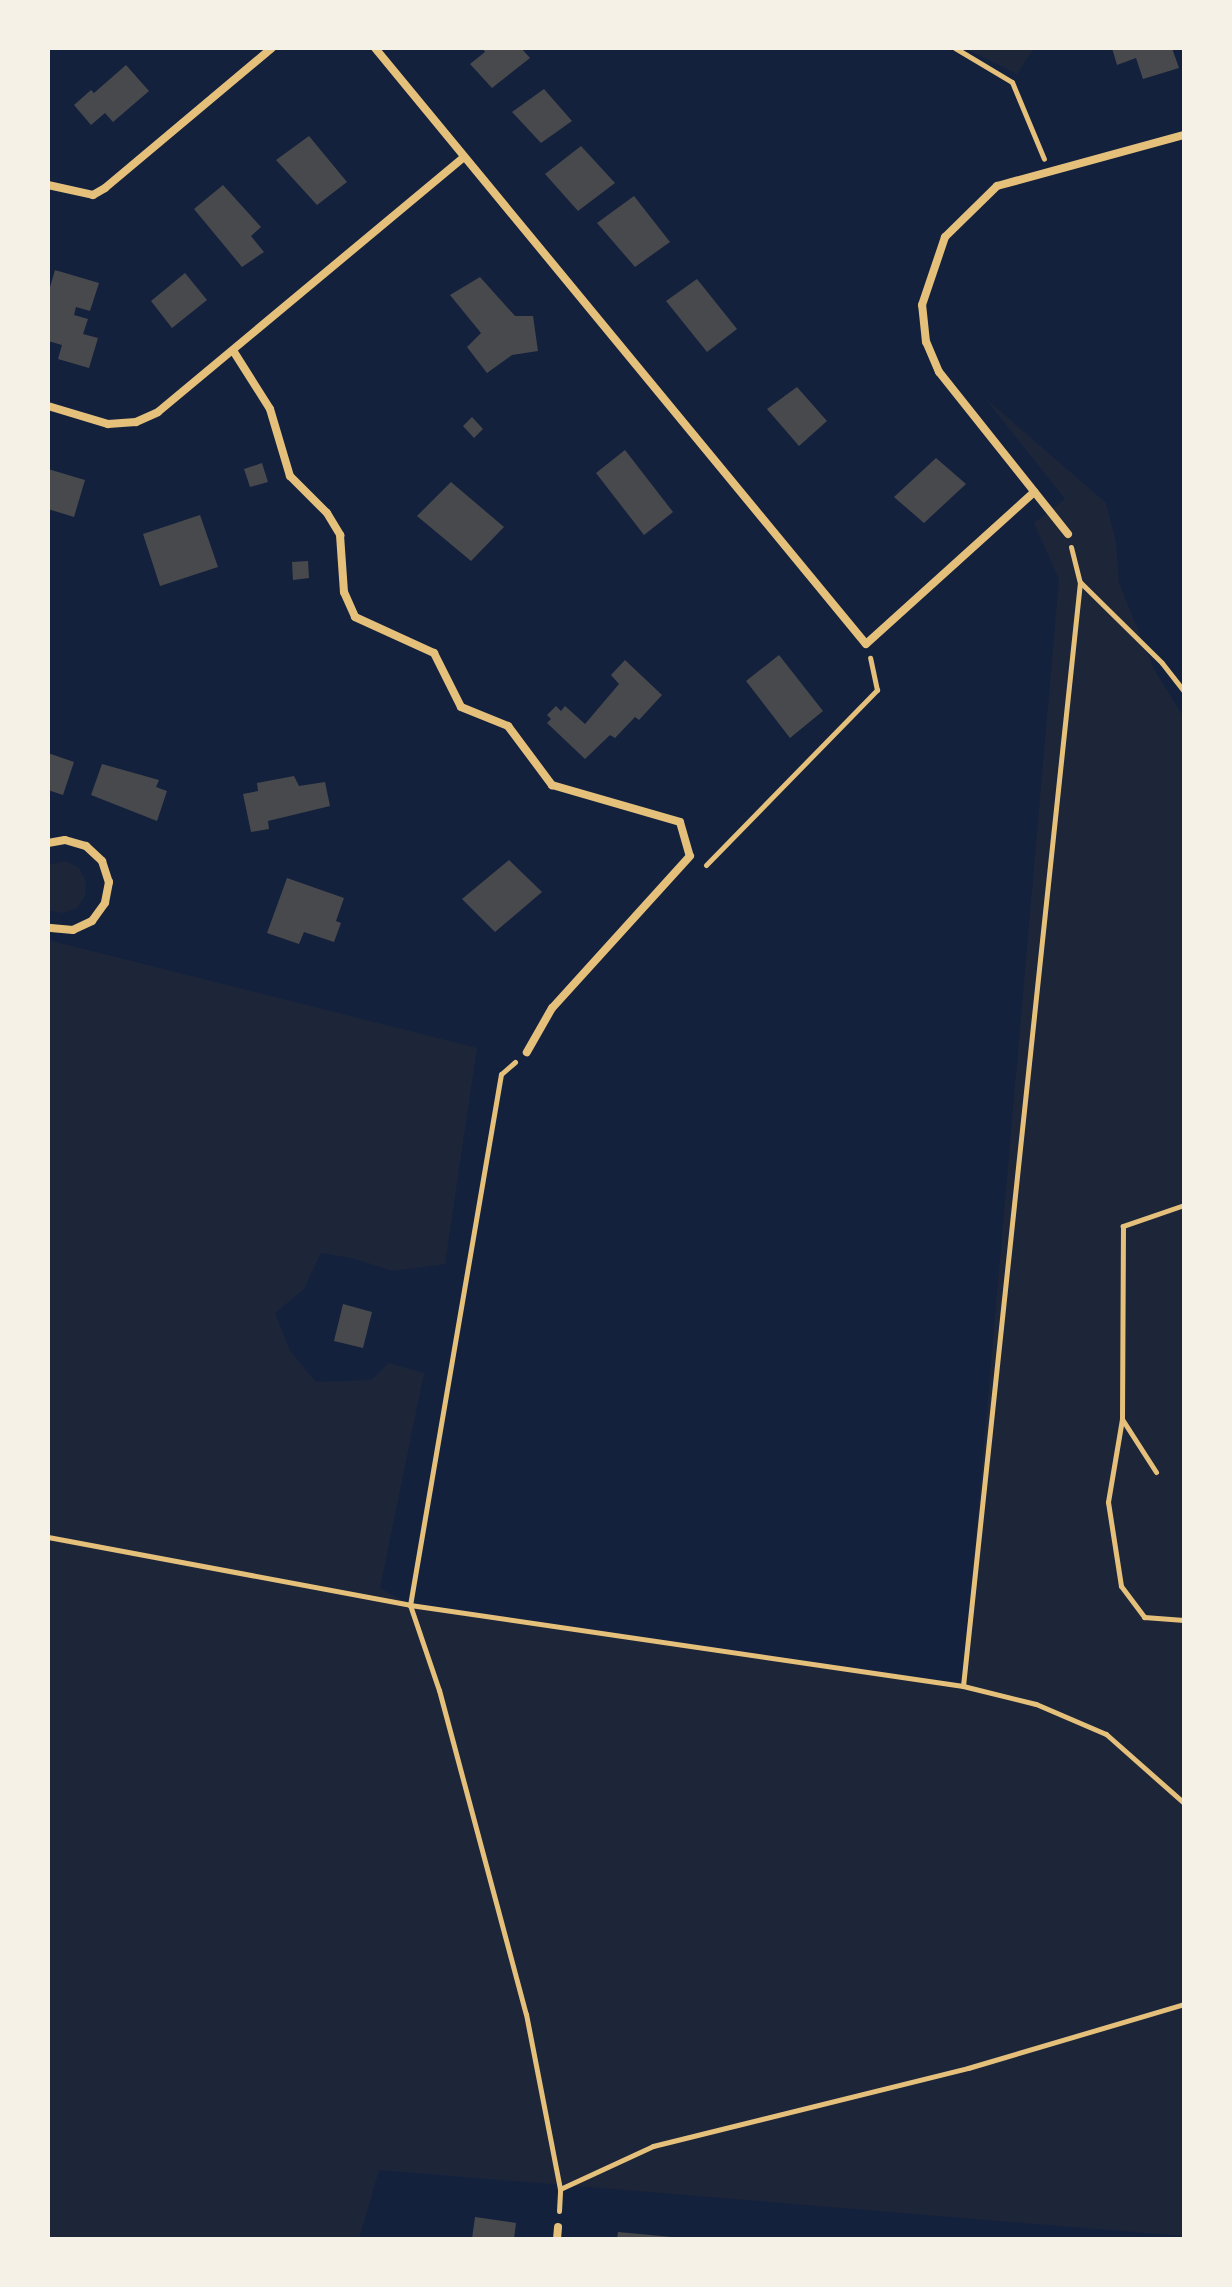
<!DOCTYPE html>
<style>
body{margin:0}
#map{position:relative;width:1232px;height:2287px;overflow:hidden;background:#14213d;font-family:Helvetica,sans-serif}
div>[style]{position:absolute}
.green>*{inset:0;background:#1d2539}
.building>*{inset:0;background:#48494c}
.path>*{height:5px;margin:-2.5px;padding:0 2.5px;transform-origin:2.5px;border-radius:2.5px;background:#e5c07b}
.minor>*{height:8px;margin:-4px;padding:0 4px;transform-origin:4px;border-radius:4px;background:#e5c07b}
span{translate:-50% -50%;white-space:nowrap;text-align:center;line-height:1.15;-webkit-text-stroke:8px #f6f1e7;paint-order:stroke}
.frame{position:absolute;inset:0;border:50px solid #f6f1e7;pointer-events:none}
</style>
<div id="map">
<div class="green">
<i style="clip-path:polygon(965px 48px,1034px 48px,1017px 74px)"></i>
<i style="clip-path:polygon(985px 398px,1106px 503px,1116px 543px,1119px 583px,1154px 669px,1184px 718px,1184px 2236px,379px 2170px,359px 2239px,48px 2239px,48px 940px,477px 1048px,445px 1264px,393px 1271px,352px 1258px,321px 1253px,304px 1289px,275px 1313px,290px 1351px,316px 1382px,371px 1380px,389px 1363px,424px 1373px,380px 1588px,410px 1605px,963px 1686px,1059px 579px,1034px 523px,1065px 499px)"></i>
<i style="clip-path:polygon(66px 861px,79px 868px,86px 881px,85px 896px,77px 908px,63px 913px,48px 910px,48px 865px)"></i>
</div>
<div class="building">
<i style="clip-path:polygon(482px 48px,521px 48px,530px 58px,492px 88px,470px 64px,485px 52px)"></i>
<i style="clip-path:polygon(1112px 48px,1172px 48px,1179px 68px,1143px 79px,1136px 58px,1117px 65px)"></i>
<i style="clip-path:polygon(126px 65px,149px 91px,113px 122px,105px 113px,91px 125px,74px 105px,91px 90px,94px 93px)"></i>
<i style="clip-path:polygon(544px 89px,572px 121px,541px 143px,512px 112px)"></i>
<i style="clip-path:polygon(309px 136px,347px 182px,317px 205px,276px 160px)"></i>
<i style="clip-path:polygon(581px 146px,615px 183px,578px 211px,545px 174px)"></i>
<i style="clip-path:polygon(223px 185px,261px 227px,251px 236px,264px 252px,242px 267px,194px 209px)"></i>
<i style="clip-path:polygon(634px 196px,670px 242px,635px 267px,597px 223px)"></i>
<i style="clip-path:polygon(55px 270px,99px 283px,90px 311px,76px 307px,74px 315px,88px 319px,83px 334px,98px 338px,89px 368px,58px 359px,62px 345px,48px 341px,48px 294px)"></i>
<i style="clip-path:polygon(185px 273px,207px 300px,172px 328px,151px 301px)"></i>
<i style="clip-path:polygon(480px 277px,515px 316px,533px 316px,538px 351px,512px 355px,487px 373px,467px 347px,481px 333px,450px 295px)"></i>
<i style="clip-path:polygon(697px 279px,737px 329px,707px 352px,666px 301px)"></i>
<i style="clip-path:polygon(797px 387px,827px 421px,799px 446px,767px 409px)"></i>
<i style="clip-path:polygon(472px 417px,483px 429px,474px 438px,463px 426px)"></i>
<i style="clip-path:polygon(625px 450px,673px 512px,644px 535px,596px 473px)"></i>
<i style="clip-path:polygon(936px 458px,966px 484px,924px 523px,894px 497px)"></i>
<i style="clip-path:polygon(262px 463px,268px 482px,250px 487px,244px 469px)"></i>
<i style="clip-path:polygon(48px 469px,85px 480px,74px 517px,48px 509px)"></i>
<i style="clip-path:polygon(451px 482px,504px 527px,471px 561px,417px 516px)"></i>
<i style="clip-path:polygon(200px 515px,218px 567px,160px 586px,143px 534px)"></i>
<i style="clip-path:polygon(308px 561px,309px 578px,293px 580px,292px 562px)"></i>
<i style="clip-path:polygon(779px 655px,823px 711px,790px 738px,746px 681px)"></i>
<i style="clip-path:polygon(625px 660px,662px 695px,639px 720px,635px 717px,615px 738px,610px 735px,585px 759px,547px 723px,551px 719px,547px 715px,556px 706px,561px 711px,565px 706px,585px 724px,619px 684px,611px 675px)"></i>
<i style="clip-path:polygon(48px 753px,74px 762px,63px 795px,48px 790px)"></i>
<i style="clip-path:polygon(102px 764px,159px 780px,156px 787px,167px 791px,157px 821px,91px 795px)"></i>
<i style="clip-path:polygon(294px 776px,299px 786px,325px 782px,330px 806px,268px 821px,269px 829px,251px 832px,243px 794px,258px 791px,257px 783px)"></i>
<i style="clip-path:polygon(509px 860px,542px 892px,495px 932px,462px 899px)"></i>
<i style="clip-path:polygon(287px 878px,344px 898px,336px 921px,341px 923px,334px 942px,304px 932px,299px 944px,267px 933px)"></i>
<i style="clip-path:polygon(343px 1304px,372px 1312px,363px 1348px,334px 1341px)"></i>
<i style="clip-path:polygon(475px 2217px,516px 2223px,514px 2239px,472px 2239px)"></i>
<i style="clip-path:polygon(618px 2232px,672px 2237px,672px 2239px,617px 2239px)"></i>
</div>
<div class="path">
<i style="left:955px;top:48px;width:66px;rotate:30.8deg"></i>
<i style="left:1012px;top:82px;width:83px;rotate:67.4deg"></i>
<i style="left:1071px;top:547px;width:36px;rotate:76deg"></i>
<i style="left:1080px;top:582px;width:115px;rotate:44.6deg"></i>
<i style="left:1162px;top:663px;width:36px;rotate:52deg"></i>
<i style="left:706px;top:865px;width:245px;rotate:-45.7deg"></i>
<i style="left:877px;top:690px;width:33px;rotate:-102deg"></i>
<i style="left:515px;top:1062px;width:18px;rotate:139deg"></i>
<i style="left:501px;top:1074px;width:539px;rotate:99.72deg"></i>
<i style="left:410px;top:1605px;width:559px;rotate:8.33deg"></i>
<i style="left:963px;top:1686px;width:75px;rotate:13.9deg"></i>
<i style="left:1036px;top:1704px;width:76px;rotate:23.2deg"></i>
<i style="left:1106px;top:1734px;width:104px;rotate:41.5deg"></i>
<i style="left:1184px;top:1205px;width:65px;rotate:161deg"></i>
<i style="left:1123px;top:1226px;width:193px;rotate:90.3deg"></i>
<i style="left:1122px;top:1419px;width:84px;rotate:99.6deg"></i>
<i style="left:1108px;top:1502px;width:85px;rotate:81.2deg"></i>
<i style="left:1121px;top:1586px;width:39px;rotate:53deg"></i>
<i style="left:1144px;top:1617px;width:40px;rotate:4.3deg"></i>
<i style="left:1122px;top:1419px;width:63px;rotate:57.3deg"></i>
<i style="left:48px;top:1537px;width:368px;rotate:10.6deg"></i>
<i style="left:410px;top:1605px;width:90px;rotate:71.2deg"></i>
<i style="left:439px;top:1690px;width:335px;rotate:75deg"></i>
<i style="left:526px;top:2014px;width:178px;rotate:79deg"></i>
<i style="left:963px;top:1686px;width:1110px;rotate:-83.95deg"></i>
<i style="left:559px;top:2211px;width:22px;rotate:-87deg"></i>
<i style="left:560px;top:2189px;width:102px;rotate:-24.8deg"></i>
<i style="left:653px;top:2146px;width:325px;rotate:-13.9deg"></i>
<i style="left:968px;top:2068px;width:225px;rotate:-16.5deg"></i>
</div>
<div class="minor">
<i style="left:375px;top:48px;width:772px;rotate:50.52deg"></i>
<i style="left:866px;top:644px;width:227px;rotate:-42.1deg"></i>
<i style="left:48px;top:185px;width:46px;rotate:12.5deg"></i>
<i style="left:93px;top:195px;width:14px;rotate:-30deg"></i>
<i style="left:105px;top:188px;width:218px;rotate:-40deg"></i>
<i style="left:234px;top:352px;width:67px;rotate:57.7deg"></i>
<i style="left:270px;top:409px;width:70px;rotate:73.4deg"></i>
<i style="left:290px;top:476px;width:52px;rotate:45deg"></i>
<i style="left:327px;top:513px;width:26px;rotate:59deg"></i>
<i style="left:340px;top:535px;width:57px;rotate:86deg"></i>
<i style="left:344px;top:592px;width:27px;rotate:66deg"></i>
<i style="left:355px;top:617px;width:87px;rotate:24.5deg"></i>
<i style="left:434px;top:653px;width:60px;rotate:63.4deg"></i>
<i style="left:461px;top:707px;width:51px;rotate:22deg"></i>
<i style="left:508px;top:726px;width:74px;rotate:53.3deg"></i>
<i style="left:552px;top:785px;width:133px;rotate:16.1deg"></i>
<i style="left:680px;top:822px;width:35px;rotate:74deg"></i>
<i style="left:690px;top:856px;width:205px;rotate:132.2deg"></i>
<i style="left:552px;top:1008px;width:51px;rotate:119.6deg"></i>
<i style="left:48px;top:406px;width:63px;rotate:16.7deg"></i>
<i style="left:108px;top:424px;width:28px;rotate:-4deg"></i>
<i style="left:136px;top:422px;width:24px;rotate:-24deg"></i>
<i style="left:158px;top:412px;width:398px;rotate:-39.8deg"></i>
<i style="left:1068px;top:534px;width:207px;rotate:-128.5deg"></i>
<i style="left:939px;top:372px;width:33px;rotate:-113deg"></i>
<i style="left:926px;top:342px;width:37px;rotate:-96deg"></i>
<i style="left:922px;top:305px;width:72px;rotate:-71.3deg"></i>
<i style="left:945px;top:237px;width:73px;rotate:-44.4deg"></i>
<i style="left:997px;top:186px;width:194px;rotate:-15.3deg"></i>
<i style="left:48px;top:843px;width:17px;rotate:-10deg"></i>
<i style="left:65px;top:840px;width:22px;rotate:16deg"></i>
<i style="left:86px;top:846px;width:22px;rotate:43deg"></i>
<i style="left:102px;top:861px;width:22px;rotate:72deg"></i>
<i style="left:109px;top:882px;width:21px;rotate:101deg"></i>
<i style="left:105px;top:903px;width:22px;rotate:126deg"></i>
<i style="left:92px;top:921px;width:21px;rotate:155deg"></i>
<i style="left:73px;top:930px;width:25px;rotate:-175deg"></i>
<i style="left:557px;top:2239px;width:12px;rotate:-85deg"></i>
</div>
<div class="frame"></div>
</div>
